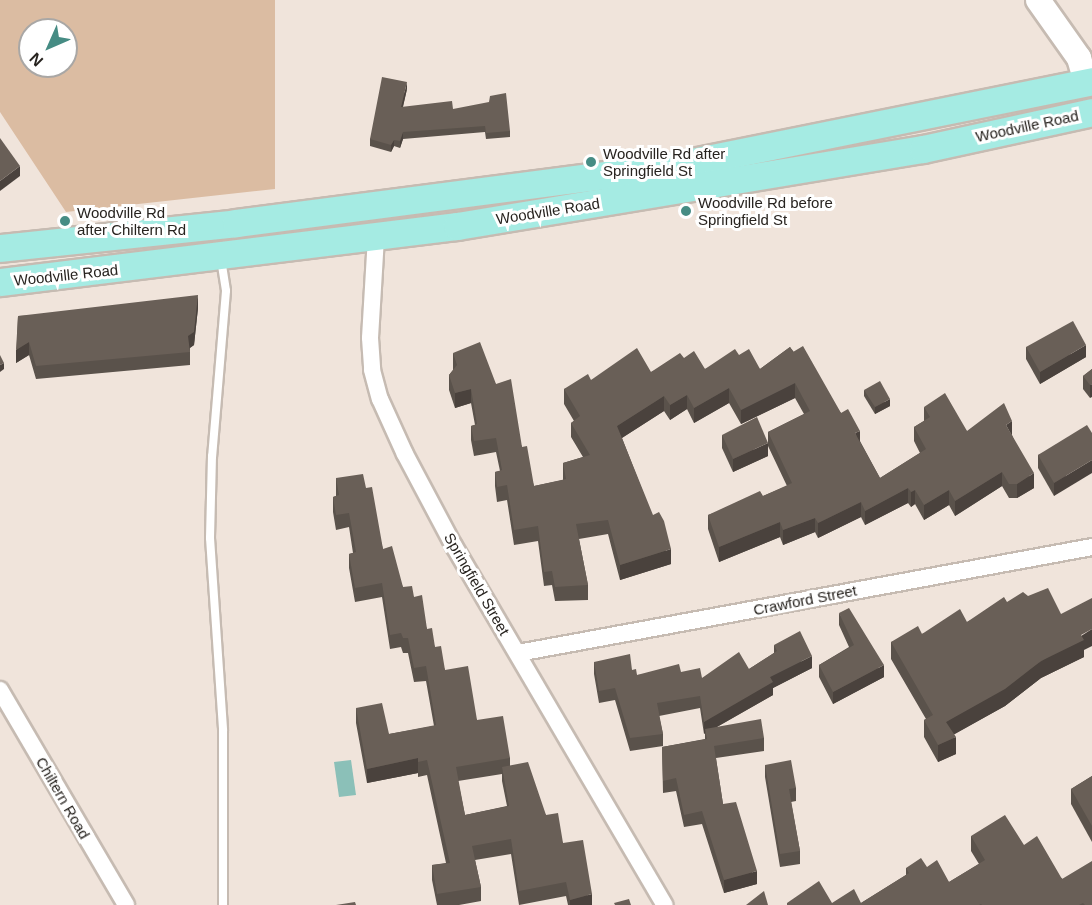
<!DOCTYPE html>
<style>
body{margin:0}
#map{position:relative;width:1092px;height:905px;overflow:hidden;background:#f0e4db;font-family:Helvetica,sans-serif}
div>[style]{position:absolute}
.green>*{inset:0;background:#dbbca2}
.water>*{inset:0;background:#8bc0b8}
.roads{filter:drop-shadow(2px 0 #c6bbb2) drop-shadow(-2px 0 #c6bbb2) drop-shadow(0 2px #c6bbb2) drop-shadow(0 -2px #c6bbb2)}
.lane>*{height:8px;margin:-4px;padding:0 4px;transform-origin:4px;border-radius:4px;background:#fff}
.street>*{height:16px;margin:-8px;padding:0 8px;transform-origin:8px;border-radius:8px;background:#fff}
.secondary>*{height:24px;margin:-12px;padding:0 12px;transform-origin:12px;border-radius:12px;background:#fff}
.primary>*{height:27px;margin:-13.5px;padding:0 13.5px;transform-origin:13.5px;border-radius:13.5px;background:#a5ebe3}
.wall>*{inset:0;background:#5a524b}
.shaded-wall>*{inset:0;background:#4a423d}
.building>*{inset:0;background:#695f57}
.dots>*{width:16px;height:16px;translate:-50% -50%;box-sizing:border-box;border:3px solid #fff;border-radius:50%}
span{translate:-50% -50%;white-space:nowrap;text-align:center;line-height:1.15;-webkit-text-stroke:6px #fff;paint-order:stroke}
.street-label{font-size:15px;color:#27231f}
.poi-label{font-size:15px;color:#27231f}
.left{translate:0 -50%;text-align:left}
.north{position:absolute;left:18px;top:18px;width:60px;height:60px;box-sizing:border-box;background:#fff;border:2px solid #a9a7a5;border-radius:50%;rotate:225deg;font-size:16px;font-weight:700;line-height:24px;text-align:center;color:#27231f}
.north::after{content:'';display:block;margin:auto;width:21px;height:27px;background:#468c84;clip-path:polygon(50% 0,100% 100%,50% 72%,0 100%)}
</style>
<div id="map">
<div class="green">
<i style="clip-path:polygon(evenodd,0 0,275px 0,275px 189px,66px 212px,0 112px,0 0,30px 30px,66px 30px,66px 66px,30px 66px,30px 30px)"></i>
</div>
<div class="water">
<i style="clip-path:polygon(351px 760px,356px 795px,339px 797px,334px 762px)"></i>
</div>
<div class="roads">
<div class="lane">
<i style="left:221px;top:259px;width:32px;rotate:81deg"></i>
<i style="left:226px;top:291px;width:166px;rotate:94.8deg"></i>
<i style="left:212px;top:456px;width:82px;rotate:91.4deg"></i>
<i style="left:210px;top:538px;width:193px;rotate:86.1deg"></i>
<i style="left:223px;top:731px;width:174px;rotate:90deg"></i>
</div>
<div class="street">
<i style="left:376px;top:237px;width:101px;rotate:93.4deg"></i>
<i style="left:370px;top:338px;width:32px;rotate:86deg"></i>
<i style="left:372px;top:370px;width:30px;rotate:75deg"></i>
<i style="left:380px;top:399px;width:60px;rotate:65.6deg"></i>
<i style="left:405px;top:454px;width:104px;rotate:62deg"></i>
<i style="left:454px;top:546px;width:416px;rotate:59.6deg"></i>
<i style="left:518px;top:653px;width:584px;rotate:-10.46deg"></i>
<i style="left:0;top:690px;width:249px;rotate:59.6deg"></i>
</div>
<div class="secondary">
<i style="left:1038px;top:0;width:71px;rotate:54.7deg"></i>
<i style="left:1079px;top:58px;width:25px;rotate:74deg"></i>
</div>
<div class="primary">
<i style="left:0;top:248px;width:237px;rotate:-6deg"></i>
<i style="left:236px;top:223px;width:435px;rotate:-7.4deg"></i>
<i style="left:667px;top:167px;width:434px;rotate:-11.4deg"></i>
<i style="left:0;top:282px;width:460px;rotate:-7deg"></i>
<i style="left:457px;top:226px;width:472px;rotate:-9.4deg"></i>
<i style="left:923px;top:149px;width:173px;rotate:-12.3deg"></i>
</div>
</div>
<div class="wall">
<i style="clip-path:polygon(407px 89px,403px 107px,453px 109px,510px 131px,510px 137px,486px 139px,485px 132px,403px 139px,400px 148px,394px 146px,391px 152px,370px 146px,370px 139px)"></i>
<i style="clip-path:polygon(198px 308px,194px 345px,190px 348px,190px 365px,36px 379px,29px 355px,16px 363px,18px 316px)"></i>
<i style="clip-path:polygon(790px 347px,841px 413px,860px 441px,880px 478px,920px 453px,914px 441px,914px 427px,924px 421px,924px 407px,967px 431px,1012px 435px,1034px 488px,1017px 498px,1009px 498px,1002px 486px,955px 516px,949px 505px,924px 520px,915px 504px,911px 507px,908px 503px,865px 525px,861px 517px,818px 538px,815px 532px,783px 545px,780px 537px,719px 562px,708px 529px,708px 515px,763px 496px,787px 486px,768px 446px,768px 432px,804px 414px,795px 398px,741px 424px,729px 403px,694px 423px,687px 409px,670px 420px,664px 411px,622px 438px,671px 564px,620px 580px,608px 534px,579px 539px,588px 585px,588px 600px,555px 601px,552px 585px,544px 586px,538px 541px,514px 545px,507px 500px,497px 502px,495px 486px,495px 472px,500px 471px,496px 452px,474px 456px,471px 440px,471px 426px,475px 425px,471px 403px,455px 408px,449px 390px,449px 375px,453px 370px,453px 353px,496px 384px,522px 447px,534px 486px,563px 480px,563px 463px,583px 457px,571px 437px,571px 423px,574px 421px,564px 404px,564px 389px,591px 380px,651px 372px,684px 358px,705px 369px,739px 355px,760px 369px)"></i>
<i style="clip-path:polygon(1026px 347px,1086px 357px,1040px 384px,1026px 359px)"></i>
<i style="clip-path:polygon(1092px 369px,1090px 398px,1083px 389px,1083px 376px)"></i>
<i style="clip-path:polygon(864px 390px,890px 406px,875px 414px,864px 396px)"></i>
<i style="clip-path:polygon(1091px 433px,1054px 496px,1038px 468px,1038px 455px)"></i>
<i style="clip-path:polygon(722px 435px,768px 456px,733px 472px,722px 448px)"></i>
<i style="clip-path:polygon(evenodd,336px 478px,366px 488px,383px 549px,403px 587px,414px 597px,427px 629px,445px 670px,477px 720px,510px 758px,510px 766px,546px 815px,563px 843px,592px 905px,568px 905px,566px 896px,519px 905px,511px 854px,475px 860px,481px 887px,481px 901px,459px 905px,437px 905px,432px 880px,432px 865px,446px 863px,427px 775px,418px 777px,418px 773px,367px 783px,356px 723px,356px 708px,389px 734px,434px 726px,426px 681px,414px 682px,408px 653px,403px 653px,401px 647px,390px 649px,382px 597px,355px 602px,349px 568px,349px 554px,353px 553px,349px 527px,336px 530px,333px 512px,333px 497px,336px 496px,336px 478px,502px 774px,502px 781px,507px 806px,465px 815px,458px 781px,502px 774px)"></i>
<i style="clip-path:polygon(1007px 602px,1061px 614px,1084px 650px,1084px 657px,1041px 678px,1005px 706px,954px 734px,956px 754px,938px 762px,924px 737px,924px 720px,926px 719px,891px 659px,891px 642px,967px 622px)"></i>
<i style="clip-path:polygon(839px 613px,884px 677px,833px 704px,819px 677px,819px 665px,849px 647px,839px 625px)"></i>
<i style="clip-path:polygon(774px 645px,812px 668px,773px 688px,773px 695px,717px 727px,764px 738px,764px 751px,716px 758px,723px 804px,757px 884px,724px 893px,702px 824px,684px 827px,676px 791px,663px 793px,662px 747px,705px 739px,705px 733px,704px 734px,700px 708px,659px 716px,663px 734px,663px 746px,630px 751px,615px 700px,599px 703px,594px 674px,594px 662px,632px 670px,637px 675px,681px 672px,702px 678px,749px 669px,774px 653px)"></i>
<i style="clip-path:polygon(765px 765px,796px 788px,796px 801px,791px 802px,800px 851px,800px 864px,780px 867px,765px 777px)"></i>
<i style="clip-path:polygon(1092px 776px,1092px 842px,1071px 804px,1071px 789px)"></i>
<i style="clip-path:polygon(971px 836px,1024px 845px,1092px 905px,787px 905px,832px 903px,861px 903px,906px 875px,906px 868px,927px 867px,949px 882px,979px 864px,971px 851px)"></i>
</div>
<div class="shaded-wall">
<i style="clip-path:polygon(407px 82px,407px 89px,401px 114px,401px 107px)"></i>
<i style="clip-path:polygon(403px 132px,403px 139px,400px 148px,400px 141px)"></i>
<i style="clip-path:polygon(394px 140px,394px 146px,391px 152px,391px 145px)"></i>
<i style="clip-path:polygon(20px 166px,20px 176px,0 191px,0 181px)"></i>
<i style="clip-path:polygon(198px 295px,198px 308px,194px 345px,188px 349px,188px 336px)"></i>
<i style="clip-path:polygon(29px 342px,29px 355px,16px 363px,16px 350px)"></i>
<i style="clip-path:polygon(1086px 345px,1086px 357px,1040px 384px,1040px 372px)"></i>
<i style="clip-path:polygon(4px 363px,4px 369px,0 372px,0 365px)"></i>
<i style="clip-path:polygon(795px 383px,795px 398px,741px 424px,741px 410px)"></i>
<i style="clip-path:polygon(1092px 384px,1092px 397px,1090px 398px,1090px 385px)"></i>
<i style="clip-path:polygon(729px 388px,729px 403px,694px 423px,694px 408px)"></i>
<i style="clip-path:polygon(471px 389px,471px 403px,455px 408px,455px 393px)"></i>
<i style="clip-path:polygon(687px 395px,687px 409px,670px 420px,670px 405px)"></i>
<i style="clip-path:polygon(664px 396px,664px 411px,617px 441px,617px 426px)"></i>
<i style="clip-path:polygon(890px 399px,890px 406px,875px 414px,875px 407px)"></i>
<i style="clip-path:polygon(1012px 421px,1012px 436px,1006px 425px)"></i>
<i style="clip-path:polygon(860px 431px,860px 445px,855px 433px)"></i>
<i style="clip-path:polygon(768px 443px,768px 456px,733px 472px,733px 459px)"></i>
<i style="clip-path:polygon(1092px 460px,1092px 473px,1054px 496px,1054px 483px)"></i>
<i style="clip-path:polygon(1002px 472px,1002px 486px,955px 516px,955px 501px)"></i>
<i style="clip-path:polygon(1034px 473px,1034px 488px,1017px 498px,1017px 484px)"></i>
<i style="clip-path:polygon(908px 488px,908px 503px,865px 525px,865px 511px)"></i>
<i style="clip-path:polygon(915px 490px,915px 504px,911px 507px,911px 492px)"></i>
<i style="clip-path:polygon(949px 490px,949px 505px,924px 520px,924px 505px)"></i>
<i style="clip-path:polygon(861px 502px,861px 517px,818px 538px,818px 523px)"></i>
<i style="clip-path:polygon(815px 518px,815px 532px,783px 545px,783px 530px)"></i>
<i style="clip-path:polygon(780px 522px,780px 537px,719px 562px,719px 547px)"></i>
<i style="clip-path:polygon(671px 549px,671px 564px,620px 580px,620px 565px)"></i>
<i style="clip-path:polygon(1092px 629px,1092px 646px,1084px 650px,1084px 657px,1041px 678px,1005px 706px,946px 739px,946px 722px)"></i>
<i style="clip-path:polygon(812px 656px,812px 668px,773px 688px,773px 695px,706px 733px,705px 729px,705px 733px,704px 734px,704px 722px,770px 677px)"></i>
<i style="clip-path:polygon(884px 665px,884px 677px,833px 704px,833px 692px)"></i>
<i style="clip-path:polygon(956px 737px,956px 754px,938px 762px,938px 745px)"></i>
<i style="clip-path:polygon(418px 758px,418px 773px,367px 783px,367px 769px)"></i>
<i style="clip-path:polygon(757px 871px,757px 884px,724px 893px,724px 880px)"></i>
<i style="clip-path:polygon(592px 894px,592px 905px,570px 905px,570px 900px)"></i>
</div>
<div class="building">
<i style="clip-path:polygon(382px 77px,407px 82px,401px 107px,452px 101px,453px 109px,489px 102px,490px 96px,506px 93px,510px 131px,486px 133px,485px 126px,403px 132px,400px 141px,394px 140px,391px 145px,370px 139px)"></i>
<i style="clip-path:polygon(0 138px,20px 166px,0 181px)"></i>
<i style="clip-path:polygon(198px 295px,194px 332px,188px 336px,190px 352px,36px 366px,29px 342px,16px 350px,18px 316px)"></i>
<i style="clip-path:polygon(1073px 321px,1086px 345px,1040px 372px,1026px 347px)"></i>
<i style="clip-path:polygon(480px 342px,496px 384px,511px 379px,522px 447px,527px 446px,534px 486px,566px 479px,563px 463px,590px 455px,571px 423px,580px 416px,564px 389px,588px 374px,591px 380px,637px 348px,651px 372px,680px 353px,684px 358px,694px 351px,705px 369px,735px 349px,739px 355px,749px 349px,760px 369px,790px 347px,793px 352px,803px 346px,841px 413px,848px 409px,860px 431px,855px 433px,880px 478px,926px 449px,914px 427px,930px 417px,924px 407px,945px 393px,967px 431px,1004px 403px,1012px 421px,1006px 425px,1034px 473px,1017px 484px,1009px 484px,1002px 472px,955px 501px,949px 490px,924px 505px,915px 490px,911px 492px,908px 488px,865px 511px,861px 502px,818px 523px,815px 518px,783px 530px,780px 522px,719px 547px,708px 515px,760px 491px,763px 496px,792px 483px,768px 432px,810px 411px,795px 383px,741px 410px,729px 388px,694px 408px,687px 395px,670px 405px,664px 396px,617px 426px,653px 515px,659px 512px,664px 521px,671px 549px,620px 565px,608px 520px,576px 524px,588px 585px,555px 587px,552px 571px,544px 572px,538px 526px,514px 530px,507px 485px,497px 487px,495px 472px,502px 470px,496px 438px,474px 441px,471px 426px,477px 424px,471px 389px,455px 393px,449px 375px,457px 365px,453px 353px)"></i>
<i style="clip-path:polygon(0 355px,4px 363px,0 365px)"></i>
<i style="clip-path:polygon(1092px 369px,1092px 384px,1090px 385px,1083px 376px)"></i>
<i style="clip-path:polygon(880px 381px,890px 399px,875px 407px,864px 390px)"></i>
<i style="clip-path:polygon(757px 417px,768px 443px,733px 459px,722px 435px)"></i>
<i style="clip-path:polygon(1087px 425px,1092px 433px,1092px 460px,1054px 483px,1038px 455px)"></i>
<i style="clip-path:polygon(363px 474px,366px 488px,372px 487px,383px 549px,392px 546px,403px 587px,412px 586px,414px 597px,422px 595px,427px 629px,432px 628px,435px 647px,441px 646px,445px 670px,468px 666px,477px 720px,503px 716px,510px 758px,456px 767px,465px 815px,509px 806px,502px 767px,528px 762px,546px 815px,558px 813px,563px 843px,583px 840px,592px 894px,570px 900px,566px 882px,519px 891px,511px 839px,472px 846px,481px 887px,437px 894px,432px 865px,450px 863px,427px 760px,418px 762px,418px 758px,367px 769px,356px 708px,382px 703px,389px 734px,436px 725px,426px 666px,414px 668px,408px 638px,403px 638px,401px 633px,390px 635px,382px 583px,355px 588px,349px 554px,356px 552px,349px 513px,336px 515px,333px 497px,339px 495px,336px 478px)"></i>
<i style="clip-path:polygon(1048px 588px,1061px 614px,1092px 598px,1092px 629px,1081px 635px,1084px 640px,1041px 661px,1005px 689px,946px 722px,956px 737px,938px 745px,924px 720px,933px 715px,891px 642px,918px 626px,922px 634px,960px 609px,967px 622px,1004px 597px,1007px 602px,1023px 592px,1028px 596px)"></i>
<i style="clip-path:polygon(849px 608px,884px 665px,833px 692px,819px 665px,854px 645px,839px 613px)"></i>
<i style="clip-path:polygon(800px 631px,812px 656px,770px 677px,773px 682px,704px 722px,700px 696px,657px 703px,663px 734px,630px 738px,615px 688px,599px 691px,594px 662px,630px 654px,632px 670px,636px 669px,637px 675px,679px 664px,681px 672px,700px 668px,702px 678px,739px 652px,749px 669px,777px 651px,774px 645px)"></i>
<i style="clip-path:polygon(761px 719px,764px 738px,714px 746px,723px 804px,736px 802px,757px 871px,724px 880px,702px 811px,684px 815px,676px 778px,663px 781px,662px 747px,707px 739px,705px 729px)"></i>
<i style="clip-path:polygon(791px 760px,796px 788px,789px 789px,800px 851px,780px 854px,765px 765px)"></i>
<i style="clip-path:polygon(1092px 776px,1092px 826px,1071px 789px)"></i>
<i style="clip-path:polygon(1005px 815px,1024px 845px,1037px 836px,1062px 879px,1092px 861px,1092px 905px,1085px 905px,1083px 903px,1079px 905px,982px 905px,981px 904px,979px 905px,787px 905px,787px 903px,819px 881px,832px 903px,854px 889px,861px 903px,909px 873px,906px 868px,921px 858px,927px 867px,937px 860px,949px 882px,985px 860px,971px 836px)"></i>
<i style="clip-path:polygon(764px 891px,768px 905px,746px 905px)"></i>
<i style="clip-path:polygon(629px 899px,631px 905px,615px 905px,614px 903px)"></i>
<i style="clip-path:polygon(355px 902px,356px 905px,336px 905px)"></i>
</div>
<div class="dots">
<i style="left:591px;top:162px;background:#468c84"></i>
<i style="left:686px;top:211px;background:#468c84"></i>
<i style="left:65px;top:221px;background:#468c84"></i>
</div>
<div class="street-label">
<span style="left:1027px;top:126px;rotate:-12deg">Woodville Road</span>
<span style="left:548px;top:211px;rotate:-9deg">Woodville Road</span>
<span style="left:66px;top:275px;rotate:-6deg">Woodville Road</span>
<span style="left:477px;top:584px;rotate:60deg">Springfield Street</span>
<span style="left:805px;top:600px;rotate:-11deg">Crawford Street</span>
<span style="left:63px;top:798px;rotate:60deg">Chiltern Road</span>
</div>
<div class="poi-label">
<span class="left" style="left:603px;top:162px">Woodville Rd after<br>Springfield St</span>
<span class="left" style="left:698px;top:211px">Woodville Rd before<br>Springfield St</span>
<span class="left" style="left:77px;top:221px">Woodville Rd<br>after Chiltern Rd</span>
</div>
<div class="north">N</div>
</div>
